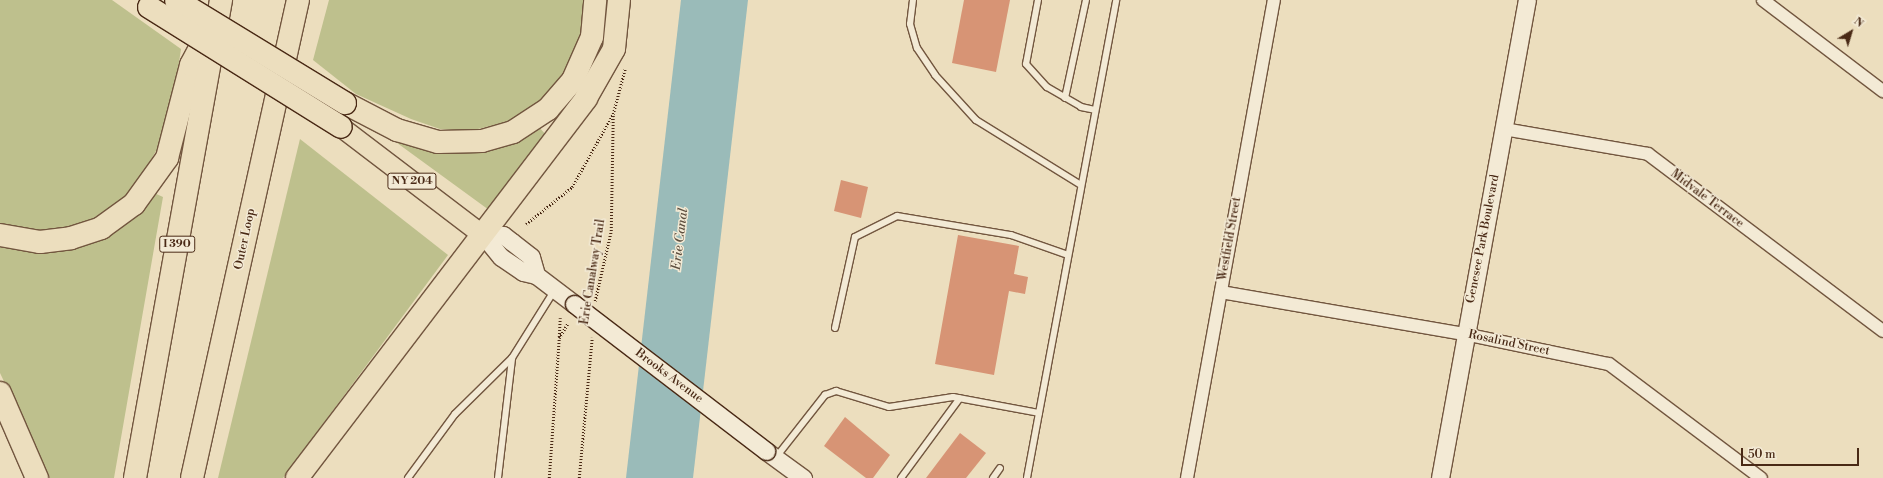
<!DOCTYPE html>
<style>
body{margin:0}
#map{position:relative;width:1883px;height:478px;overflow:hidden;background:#ecdebe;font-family:"Libre Bodoni",serif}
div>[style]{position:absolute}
.green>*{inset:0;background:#bec08d}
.water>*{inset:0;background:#9abbb9}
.building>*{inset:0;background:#d79475}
.path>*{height:2.5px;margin-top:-1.25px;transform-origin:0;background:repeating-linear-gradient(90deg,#492915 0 1px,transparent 0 3px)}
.roads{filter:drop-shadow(1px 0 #72563f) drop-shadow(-1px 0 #72563f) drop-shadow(0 1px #72563f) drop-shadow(0 -1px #72563f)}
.lane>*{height:6px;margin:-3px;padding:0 3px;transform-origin:3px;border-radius:3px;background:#f3ead5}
.street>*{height:12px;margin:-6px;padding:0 6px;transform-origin:6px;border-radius:6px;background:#f3ead5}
.secondary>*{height:17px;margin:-8.5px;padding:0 8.5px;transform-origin:8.5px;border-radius:8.5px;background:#f3ead5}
.primary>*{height:19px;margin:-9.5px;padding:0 9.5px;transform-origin:9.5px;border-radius:9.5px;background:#ecdebe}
.highway>*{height:22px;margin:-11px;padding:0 11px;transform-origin:11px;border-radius:11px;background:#ecdebe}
.bridges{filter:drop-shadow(1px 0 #492915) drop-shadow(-1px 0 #492915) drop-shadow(0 1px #492915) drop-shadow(0 -1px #492915)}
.secondary-bridge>*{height:17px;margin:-8.5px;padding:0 8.5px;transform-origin:8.5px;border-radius:8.5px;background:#f3ead5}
.highway-bridge>*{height:22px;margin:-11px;padding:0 11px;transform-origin:11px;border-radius:11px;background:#ecdebe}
span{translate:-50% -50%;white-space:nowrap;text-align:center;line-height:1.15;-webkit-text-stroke:3px #f3ead5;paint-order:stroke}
.shield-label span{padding:1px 3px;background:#f3ead5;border:1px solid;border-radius:3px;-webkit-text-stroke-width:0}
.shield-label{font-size:11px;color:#492915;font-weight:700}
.street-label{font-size:12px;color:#492915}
.water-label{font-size:13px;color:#5d4e3e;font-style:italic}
.north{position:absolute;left:1831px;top:12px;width:40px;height:40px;-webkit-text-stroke:3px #f3ead5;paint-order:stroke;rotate:38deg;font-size:11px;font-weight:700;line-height:16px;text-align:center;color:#492915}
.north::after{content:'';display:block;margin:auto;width:14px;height:18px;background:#492915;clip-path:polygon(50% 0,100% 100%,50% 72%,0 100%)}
.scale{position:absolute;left:1741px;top:448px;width:118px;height:18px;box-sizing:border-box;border:2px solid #492915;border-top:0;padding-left:5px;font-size:12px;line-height:14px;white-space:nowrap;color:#492915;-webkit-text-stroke:3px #f3ead5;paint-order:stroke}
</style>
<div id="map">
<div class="green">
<i style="clip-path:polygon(0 0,112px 0,181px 49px,173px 103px,160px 144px,133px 191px,100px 217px,55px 231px,35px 231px,0 224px)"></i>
<i style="clip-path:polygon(329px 0,583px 0,584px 12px,581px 34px,572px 59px,559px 82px,540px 103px,518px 119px,470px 131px,440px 129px,411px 119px,356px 94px,313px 60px)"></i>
<i style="clip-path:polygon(538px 126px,547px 136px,489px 210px,393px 140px,450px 151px,479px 152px,510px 144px)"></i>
<i style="clip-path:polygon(300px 139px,448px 255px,283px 478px,218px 478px)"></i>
<i style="clip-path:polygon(152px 192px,163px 197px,114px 478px,50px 478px,0 373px,0 245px,29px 251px)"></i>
</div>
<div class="water">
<i style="clip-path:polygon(681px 0,748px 0,693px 478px,626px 478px)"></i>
</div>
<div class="building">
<i style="clip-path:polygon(964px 0,1010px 0,996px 72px,952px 63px)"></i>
<i style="clip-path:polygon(841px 180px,868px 187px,861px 218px,834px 211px)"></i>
<i style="clip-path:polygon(958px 235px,1019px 246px,1014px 274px,1028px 277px,1025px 294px,1009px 291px,994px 375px,935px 364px)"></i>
<i style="clip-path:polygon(845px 417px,890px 455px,873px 478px,866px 478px,824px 446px)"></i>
<i style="clip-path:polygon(960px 433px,986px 453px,966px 478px,926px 478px)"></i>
</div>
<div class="path">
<i style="left:526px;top:224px;width:59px;rotate:-38.8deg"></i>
<i style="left:572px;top:187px;width:84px;rotate:-60.7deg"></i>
<i style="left:595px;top:301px;width:72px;rotate:-77.1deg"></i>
<i style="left:611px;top:231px;width:117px;rotate:-89deg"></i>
<i style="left:613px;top:114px;width:47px;rotate:-75.1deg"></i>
<i style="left:559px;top:337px;width:19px;rotate:-87deg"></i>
<i style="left:549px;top:478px;width:140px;rotate:-85.9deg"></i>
<i style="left:559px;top:338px;width:17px;rotate:-59deg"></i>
<i style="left:579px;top:478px;width:141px;rotate:-84.7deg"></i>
</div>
<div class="roads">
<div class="lane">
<i style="left:913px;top:0;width:24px;rotate:97deg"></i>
<i style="left:910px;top:24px;width:25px;rotate:74deg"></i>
<i style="left:917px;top:48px;width:32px;rotate:56deg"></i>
<i style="left:935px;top:75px;width:61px;rotate:47.7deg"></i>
<i style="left:976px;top:120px;width:123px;rotate:31.8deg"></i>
<i style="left:1038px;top:0;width:65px;rotate:100.6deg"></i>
<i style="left:1026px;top:64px;width:31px;rotate:48deg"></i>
<i style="left:1047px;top:87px;width:39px;rotate:30deg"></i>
<i style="left:1081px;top:107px;width:14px;rotate:12deg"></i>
<i style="left:1065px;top:98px;width:100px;rotate:-77.9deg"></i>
<i style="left:835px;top:328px;width:93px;rotate:-77.6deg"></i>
<i style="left:855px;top:237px;width:47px;rotate:-26.6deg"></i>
<i style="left:897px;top:216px;width:116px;rotate:9.5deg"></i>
<i style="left:1011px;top:235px;width:60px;rotate:19.3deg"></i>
<i style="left:1039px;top:413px;width:420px;rotate:-79.4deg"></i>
<i style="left:777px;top:456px;width:78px;rotate:-51.8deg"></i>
<i style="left:825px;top:395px;width:12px;rotate:-20deg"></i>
<i style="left:836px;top:391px;width:55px;rotate:16.8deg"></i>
<i style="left:889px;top:407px;width:65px;rotate:-8.9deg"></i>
<i style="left:953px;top:397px;width:87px;rotate:10.5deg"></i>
<i style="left:1039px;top:413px;width:66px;rotate:100.5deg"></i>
<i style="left:408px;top:478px;width:79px;rotate:-53.7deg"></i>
<i style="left:455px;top:414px;width:80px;rotate:-44.5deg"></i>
<i style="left:512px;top:358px;width:79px;rotate:-57.9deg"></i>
<i style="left:498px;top:478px;width:121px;rotate:-83.3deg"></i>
<i style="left:901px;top:478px;width:99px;rotate:-53.6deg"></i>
<i style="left:993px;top:478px;width:12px;rotate:-55deg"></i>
</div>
<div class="street">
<i style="left:1763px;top:0;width:151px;rotate:37.2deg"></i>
<i style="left:1504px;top:129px;width:146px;rotate:9.8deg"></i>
<i style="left:1648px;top:154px;width:294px;rotate:37deg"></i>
<i style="left:1221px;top:292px;width:248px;rotate:9.8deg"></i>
<i style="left:1465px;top:334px;width:147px;rotate:11.8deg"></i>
<i style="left:1609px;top:364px;width:190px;rotate:36.9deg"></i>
<i style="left:1187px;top:478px;width:486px;rotate:-79.7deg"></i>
</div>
<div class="secondary">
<i style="left:483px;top:235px;width:28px;rotate:51deg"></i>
<i style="left:501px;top:257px;width:27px;rotate:34deg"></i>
<i style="left:523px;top:272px;width:13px;rotate:13deg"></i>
<i style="left:536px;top:275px;width:48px;rotate:37.3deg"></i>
<i style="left:487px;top:237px;width:16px;rotate:-7deg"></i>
<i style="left:503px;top:235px;width:11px;rotate:38deg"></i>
<i style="left:512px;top:242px;width:24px;rotate:38deg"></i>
<i style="left:531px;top:257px;width:19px;rotate:74deg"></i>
<i style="left:766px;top:451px;width:46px;rotate:36.1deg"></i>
<i style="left:1440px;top:478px;width:486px;rotate:-79.7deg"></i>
</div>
<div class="primary">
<i style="left:341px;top:127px;width:178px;rotate:37.3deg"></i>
</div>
<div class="highway">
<i style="left:345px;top:103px;width:59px;rotate:27.4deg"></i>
<i style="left:397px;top:130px;width:43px;rotate:16.3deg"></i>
<i style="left:438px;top:142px;width:44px;rotate:-1.3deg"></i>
<i style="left:482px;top:141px;width:32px;rotate:-16deg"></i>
<i style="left:513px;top:132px;width:42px;rotate:-33.3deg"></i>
<i style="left:548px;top:109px;width:38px;rotate:-49deg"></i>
<i style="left:573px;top:80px;width:47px;rotate:-66.2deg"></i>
<i style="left:592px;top:37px;width:37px;rotate:-85deg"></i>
<i style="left:0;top:235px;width:41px;rotate:9.9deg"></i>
<i style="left:40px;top:242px;width:31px;rotate:-7deg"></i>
<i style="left:71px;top:238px;width:32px;rotate:-18deg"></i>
<i style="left:101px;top:228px;width:41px;rotate:-36deg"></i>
<i style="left:134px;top:204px;width:57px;rotate:-54.3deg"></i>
<i style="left:167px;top:158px;width:96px;rotate:-75.5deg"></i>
<i style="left:191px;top:65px;width:38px;rotate:-62deg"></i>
<i style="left:0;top:393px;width:93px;rotate:66.5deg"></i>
<i style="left:135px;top:478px;width:486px;rotate:-79.8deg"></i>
<i style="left:192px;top:478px;width:490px;rotate:-77.5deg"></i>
<i style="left:297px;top:478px;width:477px;rotate:-52.7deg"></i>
<i style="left:586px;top:98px;width:56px;rotate:-60.3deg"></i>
<i style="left:614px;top:49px;width:49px;rotate:-84.2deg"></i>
</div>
</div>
<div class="bridges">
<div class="secondary-bridge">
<i style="left:574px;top:304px;width:242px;rotate:37.4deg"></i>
</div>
<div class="highway-bridge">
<i style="left:176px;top:0;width:198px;rotate:31.4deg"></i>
<i style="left:149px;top:7px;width:226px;rotate:32deg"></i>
</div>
</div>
<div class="shield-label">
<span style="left:412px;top:181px">NY 204</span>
<span style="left:177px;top:244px">I 390</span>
</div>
<div class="street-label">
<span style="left:1707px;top:199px;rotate:37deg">Midvale Terrace</span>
<span style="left:245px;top:239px;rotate:-78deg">Outer Loop</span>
<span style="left:1230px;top:239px;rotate:-80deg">Westfield Street</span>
<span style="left:1483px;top:239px;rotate:-79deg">Genesee Park Boulevard</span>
<span style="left:593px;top:272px;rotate:-81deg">Erie Canalway Trail</span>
<span style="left:1509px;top:343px;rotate:12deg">Rosalind Street</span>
<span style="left:669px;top:376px;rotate:37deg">Brooks Avenue</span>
</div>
<div class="water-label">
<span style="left:680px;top:239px;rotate:-83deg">Erie Canal</span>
</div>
<div class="north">N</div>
<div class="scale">50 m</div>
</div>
